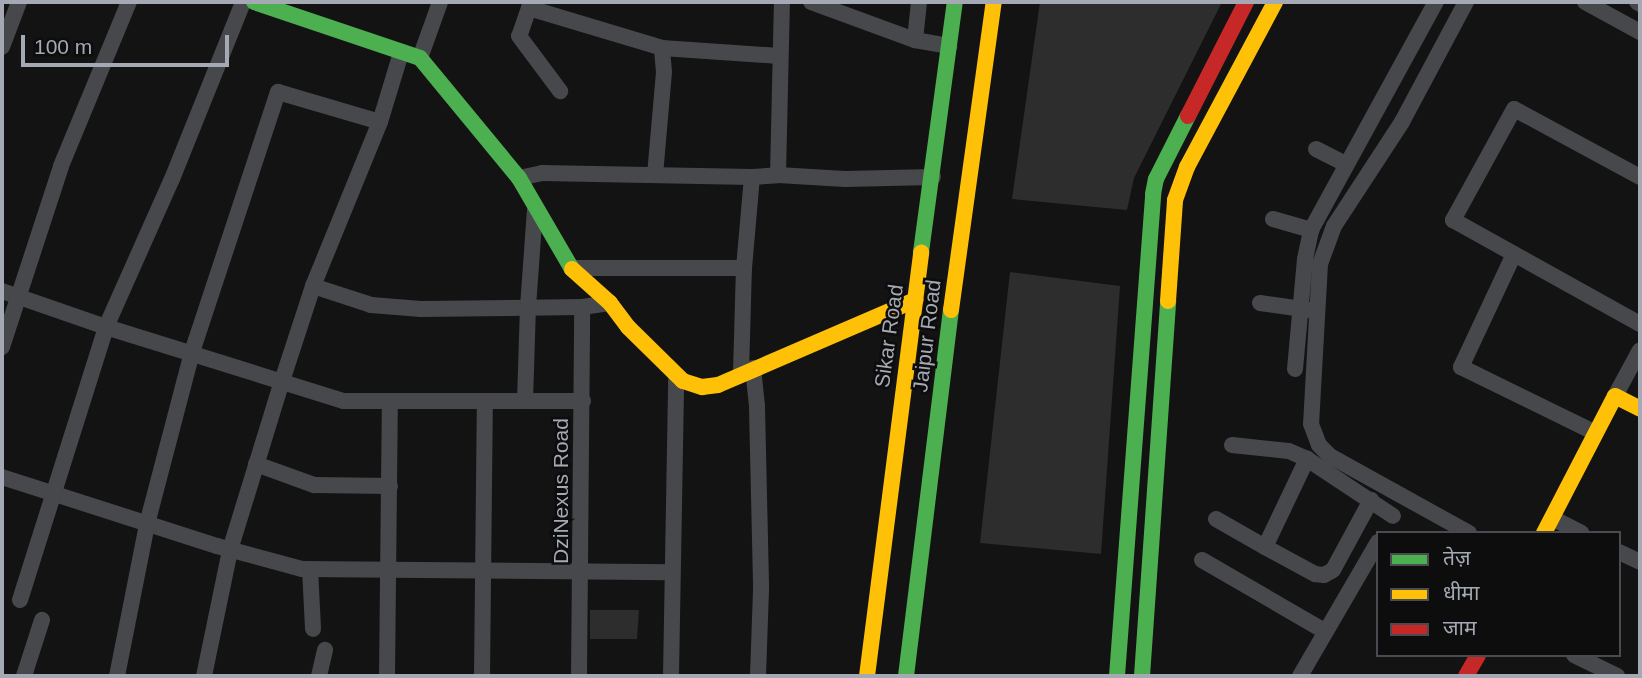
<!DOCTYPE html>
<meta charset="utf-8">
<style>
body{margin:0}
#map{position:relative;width:1642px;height:678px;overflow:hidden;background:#131313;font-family:Arial,"Noto Sans Devanagari",sans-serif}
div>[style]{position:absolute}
.building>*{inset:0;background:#2d2d2e}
.street>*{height:16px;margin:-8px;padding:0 8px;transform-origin:8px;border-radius:8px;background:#47484b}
.fast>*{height:16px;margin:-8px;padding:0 8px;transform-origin:8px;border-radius:8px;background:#4caf50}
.slow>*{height:16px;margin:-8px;padding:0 8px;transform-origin:8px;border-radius:8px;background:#ffc107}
.jam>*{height:16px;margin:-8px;padding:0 8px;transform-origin:8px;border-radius:8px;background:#c62828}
span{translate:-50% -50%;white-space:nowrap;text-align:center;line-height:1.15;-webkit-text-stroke:5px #0d0d0e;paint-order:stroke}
.street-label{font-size:21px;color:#a4a9b3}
.frame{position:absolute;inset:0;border:4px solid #a4a9b3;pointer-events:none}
.legend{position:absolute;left:1376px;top:531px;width:245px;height:126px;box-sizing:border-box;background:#0d0d0e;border:2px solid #494b50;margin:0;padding:9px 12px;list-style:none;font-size:21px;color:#a4a9b3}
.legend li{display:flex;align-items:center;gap:14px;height:35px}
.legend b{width:35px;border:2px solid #494b50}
.scale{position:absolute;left:21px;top:35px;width:208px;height:32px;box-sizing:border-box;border:4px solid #a4a9b3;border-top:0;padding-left:9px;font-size:21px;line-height:24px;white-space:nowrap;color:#a4a9b3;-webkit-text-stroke:5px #0d0d0e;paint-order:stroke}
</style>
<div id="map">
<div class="building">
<i style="clip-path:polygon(1040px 2px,1222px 2px,1134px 178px,1127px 210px,1012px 199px)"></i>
<i style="clip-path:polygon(1010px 272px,1120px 286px,1101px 554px,980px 543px)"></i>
<i style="clip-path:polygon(590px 610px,639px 610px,637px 639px,590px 639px)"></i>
</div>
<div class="street">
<i style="left:531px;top:2px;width:36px;rotate:109deg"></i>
<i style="left:519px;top:36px;width:69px;rotate:53.3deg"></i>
<i style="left:811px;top:2px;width:111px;rotate:20.1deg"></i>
<i style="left:915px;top:40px;width:35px;rotate:10deg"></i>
<i style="left:1466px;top:2px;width:136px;rotate:118.1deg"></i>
<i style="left:1402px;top:122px;width:124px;rotate:123.2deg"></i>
<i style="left:1334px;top:226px;width:40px;rotate:110.2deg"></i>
<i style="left:1320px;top:264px;width:160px;rotate:93.2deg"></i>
<i style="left:1311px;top:424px;width:22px;rotate:69deg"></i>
<i style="left:1319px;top:445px;width:16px;rotate:45deg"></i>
<i style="left:1330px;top:456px;width:159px;rotate:29deg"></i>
<i style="left:1585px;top:2px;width:63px;rotate:28.6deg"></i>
<i style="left:1637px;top:2px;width:4px;rotate:34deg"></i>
<i style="left:529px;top:8px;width:139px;rotate:16.7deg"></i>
<i style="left:662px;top:48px;width:118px;rotate:3.9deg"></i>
<i style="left:915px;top:40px;width:38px;rotate:-84deg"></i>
<i style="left:2px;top:47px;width:48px;rotate:-69.3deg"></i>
<i style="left:420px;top:58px;width:59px;rotate:-70.3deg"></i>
<i style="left:1316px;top:149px;width:33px;rotate:27deg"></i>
<i style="left:655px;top:175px;width:103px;rotate:-85deg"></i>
<i style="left:664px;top:72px;width:24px;rotate:-95deg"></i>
<i style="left:778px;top:175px;width:173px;rotate:-88.7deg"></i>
<i style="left:1640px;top:177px;width:143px;rotate:-151.6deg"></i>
<i style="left:1514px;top:109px;width:127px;rotate:118.8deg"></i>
<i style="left:1453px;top:220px;width:214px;rotate:29.1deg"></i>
<i style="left:519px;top:178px;width:24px;rotate:-12deg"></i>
<i style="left:542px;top:173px;width:210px;rotate:1.1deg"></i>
<i style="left:752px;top:177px;width:26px;rotate:-4deg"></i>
<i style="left:778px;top:175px;width:67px;rotate:3.4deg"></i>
<i style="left:845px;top:179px;width:88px;rotate:-1.3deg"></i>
<i style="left:1273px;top:219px;width:40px;rotate:16deg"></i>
<i style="left:1514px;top:254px;width:125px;rotate:115.1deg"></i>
<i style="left:1461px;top:367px;width:150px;rotate:26.1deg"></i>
<i style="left:571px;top:268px;width:173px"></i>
<i style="left:313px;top:286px;width:61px;rotate:18.1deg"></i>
<i style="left:371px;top:305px;width:50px;rotate:4.6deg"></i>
<i style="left:421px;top:309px;width:161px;rotate:-0.7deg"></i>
<i style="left:582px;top:307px;width:28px;rotate:-8deg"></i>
<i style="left:2px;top:291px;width:110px;rotate:19.1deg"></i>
<i style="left:106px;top:327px;width:249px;rotate:17.3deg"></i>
<i style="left:344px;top:401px;width:239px"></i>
<i style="left:1260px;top:303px;width:49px;rotate:8.1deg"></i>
<i style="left:2px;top:347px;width:190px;rotate:-71.9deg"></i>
<i style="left:61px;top:166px;width:178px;rotate:-67.5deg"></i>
<i style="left:753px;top:368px;width:39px;rotate:84deg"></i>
<i style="left:757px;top:407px;width:183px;rotate:88.7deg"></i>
<i style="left:761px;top:590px;width:86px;rotate:92deg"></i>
<i style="left:1295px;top:369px;width:110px;rotate:-84.8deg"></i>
<i style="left:1305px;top:259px;width:30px;rotate:-78deg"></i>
<i style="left:1311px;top:230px;width:260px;rotate:-61.3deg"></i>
<i style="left:741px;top:373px;width:105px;rotate:-88.4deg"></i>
<i style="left:744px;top:268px;width:91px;rotate:-85deg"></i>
<i style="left:1615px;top:396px;width:52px;rotate:-61.5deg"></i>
<i style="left:525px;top:401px;width:94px;rotate:-88.2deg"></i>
<i style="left:528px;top:307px;width:97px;rotate:-85.9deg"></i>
<i style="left:1232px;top:445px;width:57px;rotate:6deg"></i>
<i style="left:1289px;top:451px;width:20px;rotate:24deg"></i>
<i style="left:1307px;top:459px;width:103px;rotate:33.5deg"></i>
<i style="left:256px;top:464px;width:62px;rotate:19.9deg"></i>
<i style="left:314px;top:485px;width:76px;rotate:0.8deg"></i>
<i style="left:2px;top:477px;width:226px;rotate:17.8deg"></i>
<i style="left:217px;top:546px;width:88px;rotate:15.1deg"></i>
<i style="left:302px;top:569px;width:370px;rotate:0.5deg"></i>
<i style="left:1552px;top:518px;width:33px;rotate:27deg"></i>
<i style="left:1216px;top:519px;width:56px;rotate:29.7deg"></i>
<i style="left:1265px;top:547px;width:57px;rotate:28.4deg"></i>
<i style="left:1315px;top:574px;width:9px;rotate:6deg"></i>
<i style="left:1324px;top:575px;width:10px;rotate:-29deg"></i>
<i style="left:1333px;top:570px;width:80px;rotate:-61.5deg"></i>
<i style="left:1265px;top:547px;width:98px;rotate:-64.5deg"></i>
<i style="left:1619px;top:552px;width:23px;rotate:25deg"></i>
<i style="left:1202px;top:560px;width:143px;rotate:30.1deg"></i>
<i style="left:310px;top:569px;width:60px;rotate:87.1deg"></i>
<i style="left:20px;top:600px;width:286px;rotate:-72.5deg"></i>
<i style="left:106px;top:327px;width:162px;rotate:-66deg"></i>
<i style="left:172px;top:179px;width:191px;rotate:-68.1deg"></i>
<i style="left:1574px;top:655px;width:48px;rotate:26deg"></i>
<i style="left:24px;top:676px;width:59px;rotate:-72.2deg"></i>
<i style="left:117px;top:676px;width:155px;rotate:-78.8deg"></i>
<i style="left:147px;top:524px;width:178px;rotate:-75.3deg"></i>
<i style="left:192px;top:352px;width:274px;rotate:-71.7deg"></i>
<i style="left:278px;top:92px;width:106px;rotate:16.4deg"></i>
<i style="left:204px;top:676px;width:129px;rotate:-78.3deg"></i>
<i style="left:230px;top:550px;width:177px;rotate:-72.9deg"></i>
<i style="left:282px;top:381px;width:100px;rotate:-71.9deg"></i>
<i style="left:313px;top:286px;width:177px;rotate:-67.8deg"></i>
<i style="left:380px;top:122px;width:72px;rotate:-73.1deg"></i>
<i style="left:319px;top:676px;width:27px;rotate:-77deg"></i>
<i style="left:387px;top:676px;width:275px;rotate:-89.4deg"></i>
<i style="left:482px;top:676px;width:275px;rotate:-89.4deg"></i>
<i style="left:579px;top:676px;width:369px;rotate:-89.5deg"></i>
<i style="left:671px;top:676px;width:301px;rotate:-89deg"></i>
<i style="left:1300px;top:676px;width:155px;rotate:-59.8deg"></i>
</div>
<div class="fast">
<i style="left:254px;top:2px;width:175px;rotate:18.6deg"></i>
<i style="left:420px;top:58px;width:156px;rotate:50.5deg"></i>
<i style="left:519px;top:178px;width:105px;rotate:59.8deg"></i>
<i style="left:921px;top:252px;width:252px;rotate:-82.3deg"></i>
<i style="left:906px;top:676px;width:369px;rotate:-83deg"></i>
<i style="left:1117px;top:676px;width:483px;rotate:-85.7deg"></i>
<i style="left:1153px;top:194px;width:15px;rotate:-79deg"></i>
<i style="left:1156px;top:179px;width:71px;rotate:-63.1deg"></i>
<i style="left:1142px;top:676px;width:376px;rotate:-86deg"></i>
</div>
<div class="slow">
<i style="left:572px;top:269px;width:51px;rotate:41.8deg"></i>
<i style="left:610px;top:303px;width:30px;rotate:53deg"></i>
<i style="left:628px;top:327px;width:77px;rotate:44.5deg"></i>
<i style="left:683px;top:381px;width:20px;rotate:18deg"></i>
<i style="left:702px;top:387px;width:16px;rotate:-7deg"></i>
<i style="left:718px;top:385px;width:215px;rotate:-23.3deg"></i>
<i style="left:1168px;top:301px;width:101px;rotate:-86deg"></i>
<i style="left:1175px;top:200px;width:35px;rotate:-70deg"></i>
<i style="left:1187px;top:167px;width:187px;rotate:-61.9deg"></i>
<i style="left:951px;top:310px;width:311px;rotate:-82.1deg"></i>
<i style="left:1544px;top:533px;width:154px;rotate:-62.6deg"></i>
<i style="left:1615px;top:396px;width:28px;rotate:27deg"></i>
<i style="left:867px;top:676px;width:427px;rotate:-82.7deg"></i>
</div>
<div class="jam">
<i style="left:1188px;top:116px;width:128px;rotate:-63deg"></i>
<i style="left:1466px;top:676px;width:24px;rotate:-60deg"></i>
</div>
<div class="street-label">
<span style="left:889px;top:336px;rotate:-82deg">Sikar Road</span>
<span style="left:927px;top:336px;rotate:-83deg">Jaipur Road</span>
<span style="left:561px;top:491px;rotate:-90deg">DziNexus Road</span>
</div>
<div class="frame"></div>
<ul class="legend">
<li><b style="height:9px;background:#4caf50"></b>तेज़</li>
<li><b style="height:9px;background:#ffc107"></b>धीमा</li>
<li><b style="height:9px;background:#c62828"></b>जाम</li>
</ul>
<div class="scale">100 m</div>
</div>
